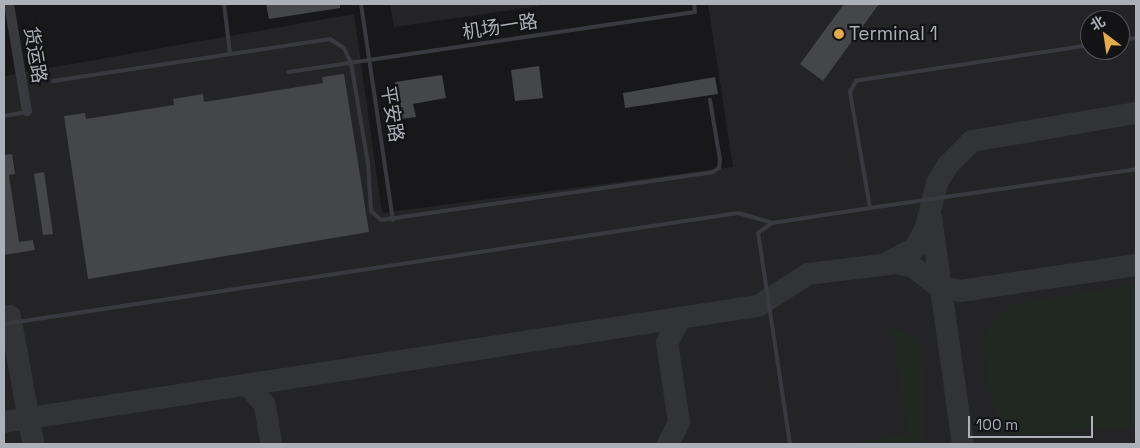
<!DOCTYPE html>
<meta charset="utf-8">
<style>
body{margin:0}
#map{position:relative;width:1140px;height:448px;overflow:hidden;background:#18181a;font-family:"Space Grotesk","Noto Sans SC",sans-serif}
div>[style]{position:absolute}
.built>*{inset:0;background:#242427}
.green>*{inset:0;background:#202821}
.taxiway>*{height:22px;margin:-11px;padding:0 11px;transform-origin:11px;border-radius:11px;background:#323337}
.building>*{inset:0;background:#45464a}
.service>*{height:4px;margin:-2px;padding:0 2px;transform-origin:2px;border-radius:2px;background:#393a3f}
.tertiary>*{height:10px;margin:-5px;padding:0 5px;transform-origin:5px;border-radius:5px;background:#393a3f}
.dots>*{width:14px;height:14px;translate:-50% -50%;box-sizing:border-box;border:2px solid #131315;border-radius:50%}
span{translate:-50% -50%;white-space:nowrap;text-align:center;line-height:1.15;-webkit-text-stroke:4.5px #131315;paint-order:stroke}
.street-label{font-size:19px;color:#abb0b9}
.poi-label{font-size:19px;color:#abb0b9}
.left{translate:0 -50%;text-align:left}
.frame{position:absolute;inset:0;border:5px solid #abb0b9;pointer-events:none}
.north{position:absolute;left:1080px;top:10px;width:50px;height:50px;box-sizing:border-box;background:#131315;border:1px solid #505257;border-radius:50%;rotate:329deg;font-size:14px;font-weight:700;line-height:20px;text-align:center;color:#abb0b9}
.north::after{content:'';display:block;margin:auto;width:18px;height:22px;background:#e4ac46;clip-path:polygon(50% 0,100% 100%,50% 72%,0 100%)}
.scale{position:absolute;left:968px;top:416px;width:125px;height:22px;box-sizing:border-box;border:2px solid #abb0b9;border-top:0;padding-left:6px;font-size:15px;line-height:18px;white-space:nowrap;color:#abb0b9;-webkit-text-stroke:4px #131315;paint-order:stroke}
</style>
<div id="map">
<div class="built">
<i style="clip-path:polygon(390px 4px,539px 4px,539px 6px,394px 27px)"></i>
<i style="clip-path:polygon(evenodd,708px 4px,1136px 4px,1136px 444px,4px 444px,4px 76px,354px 14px,382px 213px,733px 167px,708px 4px,1090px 20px,1120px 20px,1120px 50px,1090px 50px,1090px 20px)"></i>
</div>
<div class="green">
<i style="clip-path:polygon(1136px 284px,1136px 427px,1015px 435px,1003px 427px,993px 408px,984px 355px,984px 337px,994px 319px,1015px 303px)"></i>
<i style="clip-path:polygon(892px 329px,909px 335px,922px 347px,925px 444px,844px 444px,908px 433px)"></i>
</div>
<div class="taxiway">
<i style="left:931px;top:217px;width:229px;rotate:82deg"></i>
<i style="left:887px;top:263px;width:32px;rotate:-28deg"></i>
<i style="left:915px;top:248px;width:24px;rotate:-62deg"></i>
<i style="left:926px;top:227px;width:45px;rotate:-76deg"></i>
<i style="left:937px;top:183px;width:21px;rotate:-59deg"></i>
<i style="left:948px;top:165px;width:34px;rotate:-45deg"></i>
<i style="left:972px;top:141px;width:166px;rotate:-9.7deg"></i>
<i style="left:10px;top:316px;width:127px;rotate:79.6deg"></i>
<i style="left:248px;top:385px;width:26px;rotate:50deg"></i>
<i style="left:265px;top:405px;width:39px;rotate:81deg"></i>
<i style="left:4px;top:422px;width:763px;rotate:-8.75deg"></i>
<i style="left:758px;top:306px;width:59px;rotate:-32.6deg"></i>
<i style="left:808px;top:274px;width:90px;rotate:-7deg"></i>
<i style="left:897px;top:263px;width:16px;rotate:14deg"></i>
<i style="left:913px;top:267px;width:34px;rotate:37deg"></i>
<i style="left:940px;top:287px;width:20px;rotate:11deg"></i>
<i style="left:960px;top:291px;width:178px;rotate:-8.4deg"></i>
<i style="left:668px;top:444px;width:25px;rotate:-63deg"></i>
<i style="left:679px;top:422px;width:80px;rotate:-98.6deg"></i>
<i style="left:667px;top:343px;width:27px;rotate:-62deg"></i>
</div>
<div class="building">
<i style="clip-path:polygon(266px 4px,340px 4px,340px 8px,269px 19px)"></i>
<i style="clip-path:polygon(844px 4px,879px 4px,823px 81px,800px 64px)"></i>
<i style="clip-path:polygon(539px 66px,543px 98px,515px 101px,511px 70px)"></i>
<i style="clip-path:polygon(344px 74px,369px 232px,88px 279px,64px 116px,85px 113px,86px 119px,174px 105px,173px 99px,203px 94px,204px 102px,323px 83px,322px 77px)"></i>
<i style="clip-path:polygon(442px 75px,446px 98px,413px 104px,416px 117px,401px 119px,395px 82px)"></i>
<i style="clip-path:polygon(715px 77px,718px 94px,625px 108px,623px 93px)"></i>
<i style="clip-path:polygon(12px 154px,15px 174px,9px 175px,19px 242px,33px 240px,35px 250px,4px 255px,4px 155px)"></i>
<i style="clip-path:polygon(44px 172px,53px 234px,43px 235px,34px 174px)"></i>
</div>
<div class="service">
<i style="left:224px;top:4px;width:49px;rotate:83deg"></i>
<i style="left:361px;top:4px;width:218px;rotate:81.6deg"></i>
<i style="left:1120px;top:40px;width:16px;rotate:-7deg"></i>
<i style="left:1090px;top:45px;width:237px;rotate:171.3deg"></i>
<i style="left:856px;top:81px;width:13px;rotate:119deg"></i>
<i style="left:850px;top:92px;width:118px;rotate:80.2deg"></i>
<i style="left:870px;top:208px;width:269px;rotate:-8.3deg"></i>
<i style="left:288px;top:72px;width:411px;rotate:-8.4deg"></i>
<i style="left:695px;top:12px;width:8px;rotate:-97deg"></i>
<i style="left:53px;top:81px;width:280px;rotate:-8.6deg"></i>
<i style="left:330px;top:39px;width:17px;rotate:33deg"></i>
<i style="left:344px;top:48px;width:17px;rotate:65deg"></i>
<i style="left:351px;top:63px;width:101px;rotate:80.4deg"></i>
<i style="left:368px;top:163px;width:48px;rotate:86.4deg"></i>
<i style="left:371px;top:211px;width:13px;rotate:42deg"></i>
<i style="left:381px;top:220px;width:335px;rotate:-8.2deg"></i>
<i style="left:713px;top:172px;width:7px;rotate:-34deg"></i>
<i style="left:719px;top:168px;width:8px;rotate:-83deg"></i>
<i style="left:720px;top:160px;width:61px;rotate:-99.5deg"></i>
<i style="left:4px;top:116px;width:22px;rotate:-10deg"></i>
<i style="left:4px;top:324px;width:742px;rotate:-8.6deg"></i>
<i style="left:738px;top:213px;width:35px;rotate:16deg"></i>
<i style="left:790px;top:444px;width:213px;rotate:-98.6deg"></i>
<i style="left:758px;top:233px;width:17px;rotate:-36deg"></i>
<i style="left:772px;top:223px;width:99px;rotate:-8.7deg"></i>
</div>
<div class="tertiary">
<i style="left:9px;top:4px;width:109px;rotate:80.5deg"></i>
</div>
<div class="dots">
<i style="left:839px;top:34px;background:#e4ac46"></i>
</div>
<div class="street-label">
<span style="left:500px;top:27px;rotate:-9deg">机场一路</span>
<span style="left:35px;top:55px;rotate:81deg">货运路</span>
<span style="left:392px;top:114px;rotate:81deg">平安路</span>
</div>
<div class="poi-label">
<span class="left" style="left:849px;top:34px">Terminal 1</span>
</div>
<div class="frame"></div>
<div class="north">北</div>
<div class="scale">100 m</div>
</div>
